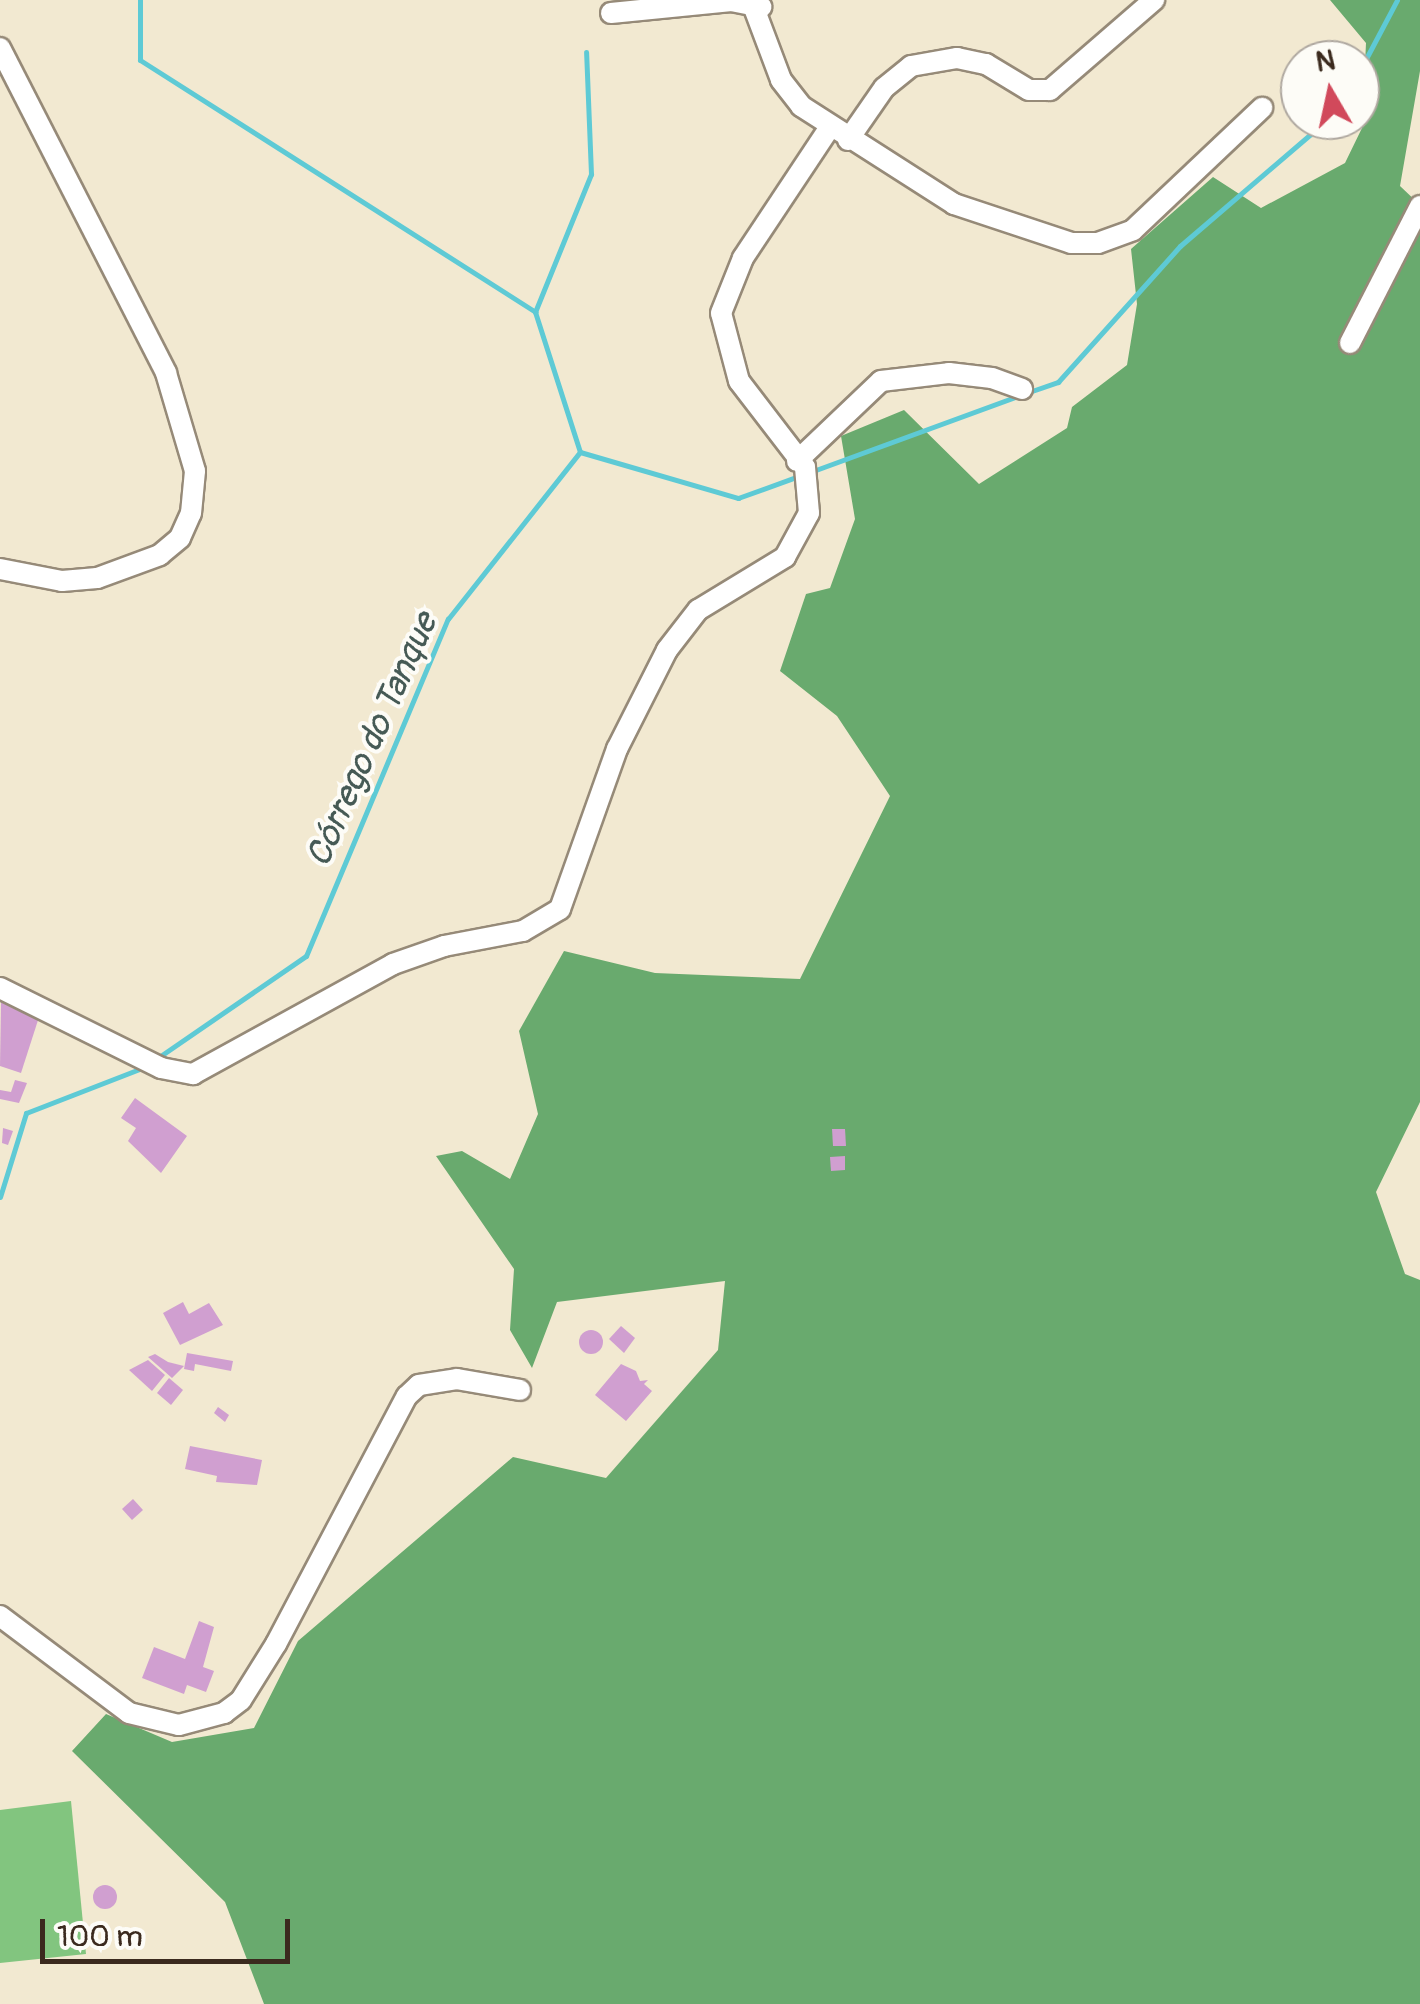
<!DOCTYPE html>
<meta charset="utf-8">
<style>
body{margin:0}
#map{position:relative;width:1420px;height:2004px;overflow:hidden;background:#f2e9d1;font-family:Pangolin,sans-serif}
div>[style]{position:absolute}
.green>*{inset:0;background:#82c57f}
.forest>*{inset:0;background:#69aa6e}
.stream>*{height:5px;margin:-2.5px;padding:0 2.5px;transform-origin:2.5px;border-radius:2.5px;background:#5ecad5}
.building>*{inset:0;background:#d09fd0}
.round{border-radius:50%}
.roads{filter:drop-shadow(2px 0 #968a78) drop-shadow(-2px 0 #968a78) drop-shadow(0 2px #968a78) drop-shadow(0 -2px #968a78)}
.minor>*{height:20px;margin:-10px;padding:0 10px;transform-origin:10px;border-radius:10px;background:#fff}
span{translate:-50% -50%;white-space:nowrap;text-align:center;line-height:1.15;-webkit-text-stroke:8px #fdfcf7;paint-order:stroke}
.water-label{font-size:35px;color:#465a55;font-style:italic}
.north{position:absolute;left:1280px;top:40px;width:100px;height:100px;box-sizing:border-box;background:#fdfcf7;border:2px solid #afa8a0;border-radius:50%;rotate:351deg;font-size:28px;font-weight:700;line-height:40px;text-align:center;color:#3b2a1e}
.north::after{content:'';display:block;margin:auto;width:35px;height:45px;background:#d1495b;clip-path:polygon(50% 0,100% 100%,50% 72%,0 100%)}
.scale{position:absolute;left:40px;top:1919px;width:250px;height:45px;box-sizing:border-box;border:5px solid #3b2a1e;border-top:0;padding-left:12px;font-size:30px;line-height:35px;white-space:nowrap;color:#3b2a1e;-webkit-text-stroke:8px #fdfcf7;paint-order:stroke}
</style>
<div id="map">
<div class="green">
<i style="clip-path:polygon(71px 1801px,86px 1954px,0 1963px,0 1810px)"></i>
</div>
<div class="forest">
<i style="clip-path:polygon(1330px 0,1420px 0,1420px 71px,1400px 186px,1420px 205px,1420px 1102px,1376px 1192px,1405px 1274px,1420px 1280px,1420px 2004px,264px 2004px,225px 1902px,72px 1751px,106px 1714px,172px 1742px,254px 1728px,298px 1641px,513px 1457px,606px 1478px,718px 1350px,725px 1281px,557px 1302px,532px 1368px,510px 1330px,514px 1269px,436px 1156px,462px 1151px,510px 1179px,538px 1114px,519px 1031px,564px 951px,655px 973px,800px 979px,890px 796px,837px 716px,780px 671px,806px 594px,830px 588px,855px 519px,841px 436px,904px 410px,979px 484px,1067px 428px,1072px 407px,1127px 365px,1137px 304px,1131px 249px,1213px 177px,1261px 208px,1345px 163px,1362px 128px,1366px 43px)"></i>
</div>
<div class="stream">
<i style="left:140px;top:0;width:60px;rotate:90deg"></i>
<i style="left:140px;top:60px;width:469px;rotate:32.5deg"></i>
<i style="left:1360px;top:70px;width:79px;rotate:-62.1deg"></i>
<i style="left:1029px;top:392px;width:31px;rotate:-19deg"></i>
<i style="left:1058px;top:382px;width:183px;rotate:-48.1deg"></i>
<i style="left:1180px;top:246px;width:194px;rotate:-40.6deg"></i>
<i style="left:580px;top:452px;width:147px;rotate:-107.8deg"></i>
<i style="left:535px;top:312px;width:149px;rotate:-67.9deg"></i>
<i style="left:591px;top:174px;width:122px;rotate:-92.3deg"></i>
<i style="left:813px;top:471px;width:218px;rotate:-20.1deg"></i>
<i style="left:156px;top:1059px;width:182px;rotate:-34.5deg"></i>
<i style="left:306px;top:956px;width:366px;rotate:-67.2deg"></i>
<i style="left:448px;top:619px;width:213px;rotate:-51.7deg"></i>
<i style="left:580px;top:452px;width:165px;rotate:16.2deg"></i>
<i style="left:738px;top:498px;width:68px;rotate:-19.8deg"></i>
<i style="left:0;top:1197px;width:88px;rotate:-72.8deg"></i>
<i style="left:26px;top:1113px;width:130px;rotate:-21.2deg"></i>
</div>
<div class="building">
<i style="clip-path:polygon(1px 1002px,40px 1014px,21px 1073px,0 1066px)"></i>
<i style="clip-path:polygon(15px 1080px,27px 1083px,19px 1103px,0 1099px,0 1090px,11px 1092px)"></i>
<i style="clip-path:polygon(135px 1098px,187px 1136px,161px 1173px,128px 1141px,136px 1128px,121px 1118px)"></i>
<i style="clip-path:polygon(3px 1128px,13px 1131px,8px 1145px,2px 1143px)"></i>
<i style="clip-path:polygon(832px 1129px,845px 1129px,846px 1146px,833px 1146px)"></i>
<i style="clip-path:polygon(845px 1156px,845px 1170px,831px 1171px,830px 1157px)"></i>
<i style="clip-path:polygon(183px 1302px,189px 1314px,209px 1303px,223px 1325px,180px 1345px,163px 1313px)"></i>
<i style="clip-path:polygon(621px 1326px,635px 1338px,624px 1353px,609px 1339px)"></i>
<i class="round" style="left:579px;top:1330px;width:24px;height:24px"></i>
<i style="clip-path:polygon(187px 1353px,233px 1361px,231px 1371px,195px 1364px,194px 1371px,184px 1369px)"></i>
<i style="clip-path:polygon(155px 1354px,168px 1362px,184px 1366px,172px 1378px,148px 1357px)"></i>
<i style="clip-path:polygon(148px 1360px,165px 1375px,152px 1391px,129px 1370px)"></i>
<i style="clip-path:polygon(621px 1364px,636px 1371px,640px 1381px,648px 1380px,644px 1384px,652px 1391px,626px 1421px,595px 1395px)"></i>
<i style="clip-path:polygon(169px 1378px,183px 1390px,171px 1405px,157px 1393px)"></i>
<i style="clip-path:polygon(218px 1407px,229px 1415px,225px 1422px,214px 1413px)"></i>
<i style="clip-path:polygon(190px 1446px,262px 1460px,257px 1485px,216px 1482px,217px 1476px,185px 1469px)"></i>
<i style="clip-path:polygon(133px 1499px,143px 1510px,132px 1520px,122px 1509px)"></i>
<i style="clip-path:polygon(199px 1621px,214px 1627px,203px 1667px,214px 1671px,206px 1692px,187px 1685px,184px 1694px,142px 1678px,154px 1647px,185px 1659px)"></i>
<i class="round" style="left:93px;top:1885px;width:24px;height:24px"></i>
</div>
<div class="roads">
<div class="minor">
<i style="left:751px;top:0;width:85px;rotate:69.4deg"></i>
<i style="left:781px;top:80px;width:33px;rotate:52deg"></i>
<i style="left:801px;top:106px;width:182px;rotate:32.6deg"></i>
<i style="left:954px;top:204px;width:123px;rotate:18.4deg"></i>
<i style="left:1071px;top:243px;width:27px"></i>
<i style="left:1098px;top:243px;width:37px;rotate:-20deg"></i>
<i style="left:1133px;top:230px;width:178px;rotate:-43.4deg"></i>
<i style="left:611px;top:13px;width:121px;rotate:-5.7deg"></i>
<i style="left:731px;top:1px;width:31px;rotate:11deg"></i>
<i style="left:0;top:48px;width:365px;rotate:62.9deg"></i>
<i style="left:166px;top:373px;width:102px;rotate:73.5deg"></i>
<i style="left:195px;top:471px;width:42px;rotate:95.4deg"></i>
<i style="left:191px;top:513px;width:27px;rotate:114deg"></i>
<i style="left:180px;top:538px;width:26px;rotate:140deg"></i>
<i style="left:160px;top:555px;width:67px;rotate:159.9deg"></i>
<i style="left:97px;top:578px;width:35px;rotate:175deg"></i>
<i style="left:62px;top:581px;width:63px;rotate:-169deg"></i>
<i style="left:848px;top:140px;width:63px;rotate:-55.3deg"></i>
<i style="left:884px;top:88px;width:35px;rotate:-39deg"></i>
<i style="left:911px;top:66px;width:47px;rotate:-9.9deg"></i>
<i style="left:957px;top:58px;width:30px;rotate:12deg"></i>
<i style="left:986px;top:64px;width:50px;rotate:31.2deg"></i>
<i style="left:1029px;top:90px;width:21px"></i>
<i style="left:1050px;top:90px;width:138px;rotate:-40.9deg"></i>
<i style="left:1350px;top:343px;width:154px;rotate:-62.9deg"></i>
<i style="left:797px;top:461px;width:116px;rotate:-43.6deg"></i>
<i style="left:881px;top:381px;width:68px;rotate:-6.7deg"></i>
<i style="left:949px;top:373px;width:43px;rotate:6.6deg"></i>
<i style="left:992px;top:378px;width:32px;rotate:20deg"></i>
<i style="left:0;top:988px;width:180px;rotate:26.4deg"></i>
<i style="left:161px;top:1068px;width:33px;rotate:11deg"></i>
<i style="left:193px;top:1074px;width:228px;rotate:-28.8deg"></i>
<i style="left:393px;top:964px;width:54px;rotate:-19.4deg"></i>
<i style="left:444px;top:946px;width:80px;rotate:-10.8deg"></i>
<i style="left:523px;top:931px;width:43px;rotate:-30.7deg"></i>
<i style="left:560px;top:909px;width:170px;rotate:-70.4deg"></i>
<i style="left:617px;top:749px;width:111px;rotate:-63.2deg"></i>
<i style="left:667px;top:650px;width:51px;rotate:-52.2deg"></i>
<i style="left:698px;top:610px;width:102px;rotate:-31.3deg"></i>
<i style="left:785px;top:557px;width:50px;rotate:-61.4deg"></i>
<i style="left:809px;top:513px;width:46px;rotate:-95deg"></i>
<i style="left:805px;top:467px;width:108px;rotate:-127.5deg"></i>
<i style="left:739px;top:381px;width:70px;rotate:-104.8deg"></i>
<i style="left:721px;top:313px;width:59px;rotate:-68.2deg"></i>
<i style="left:743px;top:258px;width:157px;rotate:-56.4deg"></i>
<i style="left:0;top:1616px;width:161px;rotate:36.9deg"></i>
<i style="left:129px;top:1713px;width:51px;rotate:13.5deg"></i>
<i style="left:179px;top:1725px;width:47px;rotate:-14.9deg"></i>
<i style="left:224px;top:1713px;width:21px;rotate:-37deg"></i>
<i style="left:241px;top:1700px;width:66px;rotate:-58deg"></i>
<i style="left:276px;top:1644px;width:280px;rotate:-62.2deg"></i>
<i style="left:407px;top:1396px;width:16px;rotate:-43deg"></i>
<i style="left:419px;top:1385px;width:38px;rotate:-9deg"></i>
<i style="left:457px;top:1379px;width:64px;rotate:9.9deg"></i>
</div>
</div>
<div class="water-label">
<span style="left:372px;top:740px;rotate:-66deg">Córrego do Tanque</span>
</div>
<div class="north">N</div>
<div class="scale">100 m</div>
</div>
